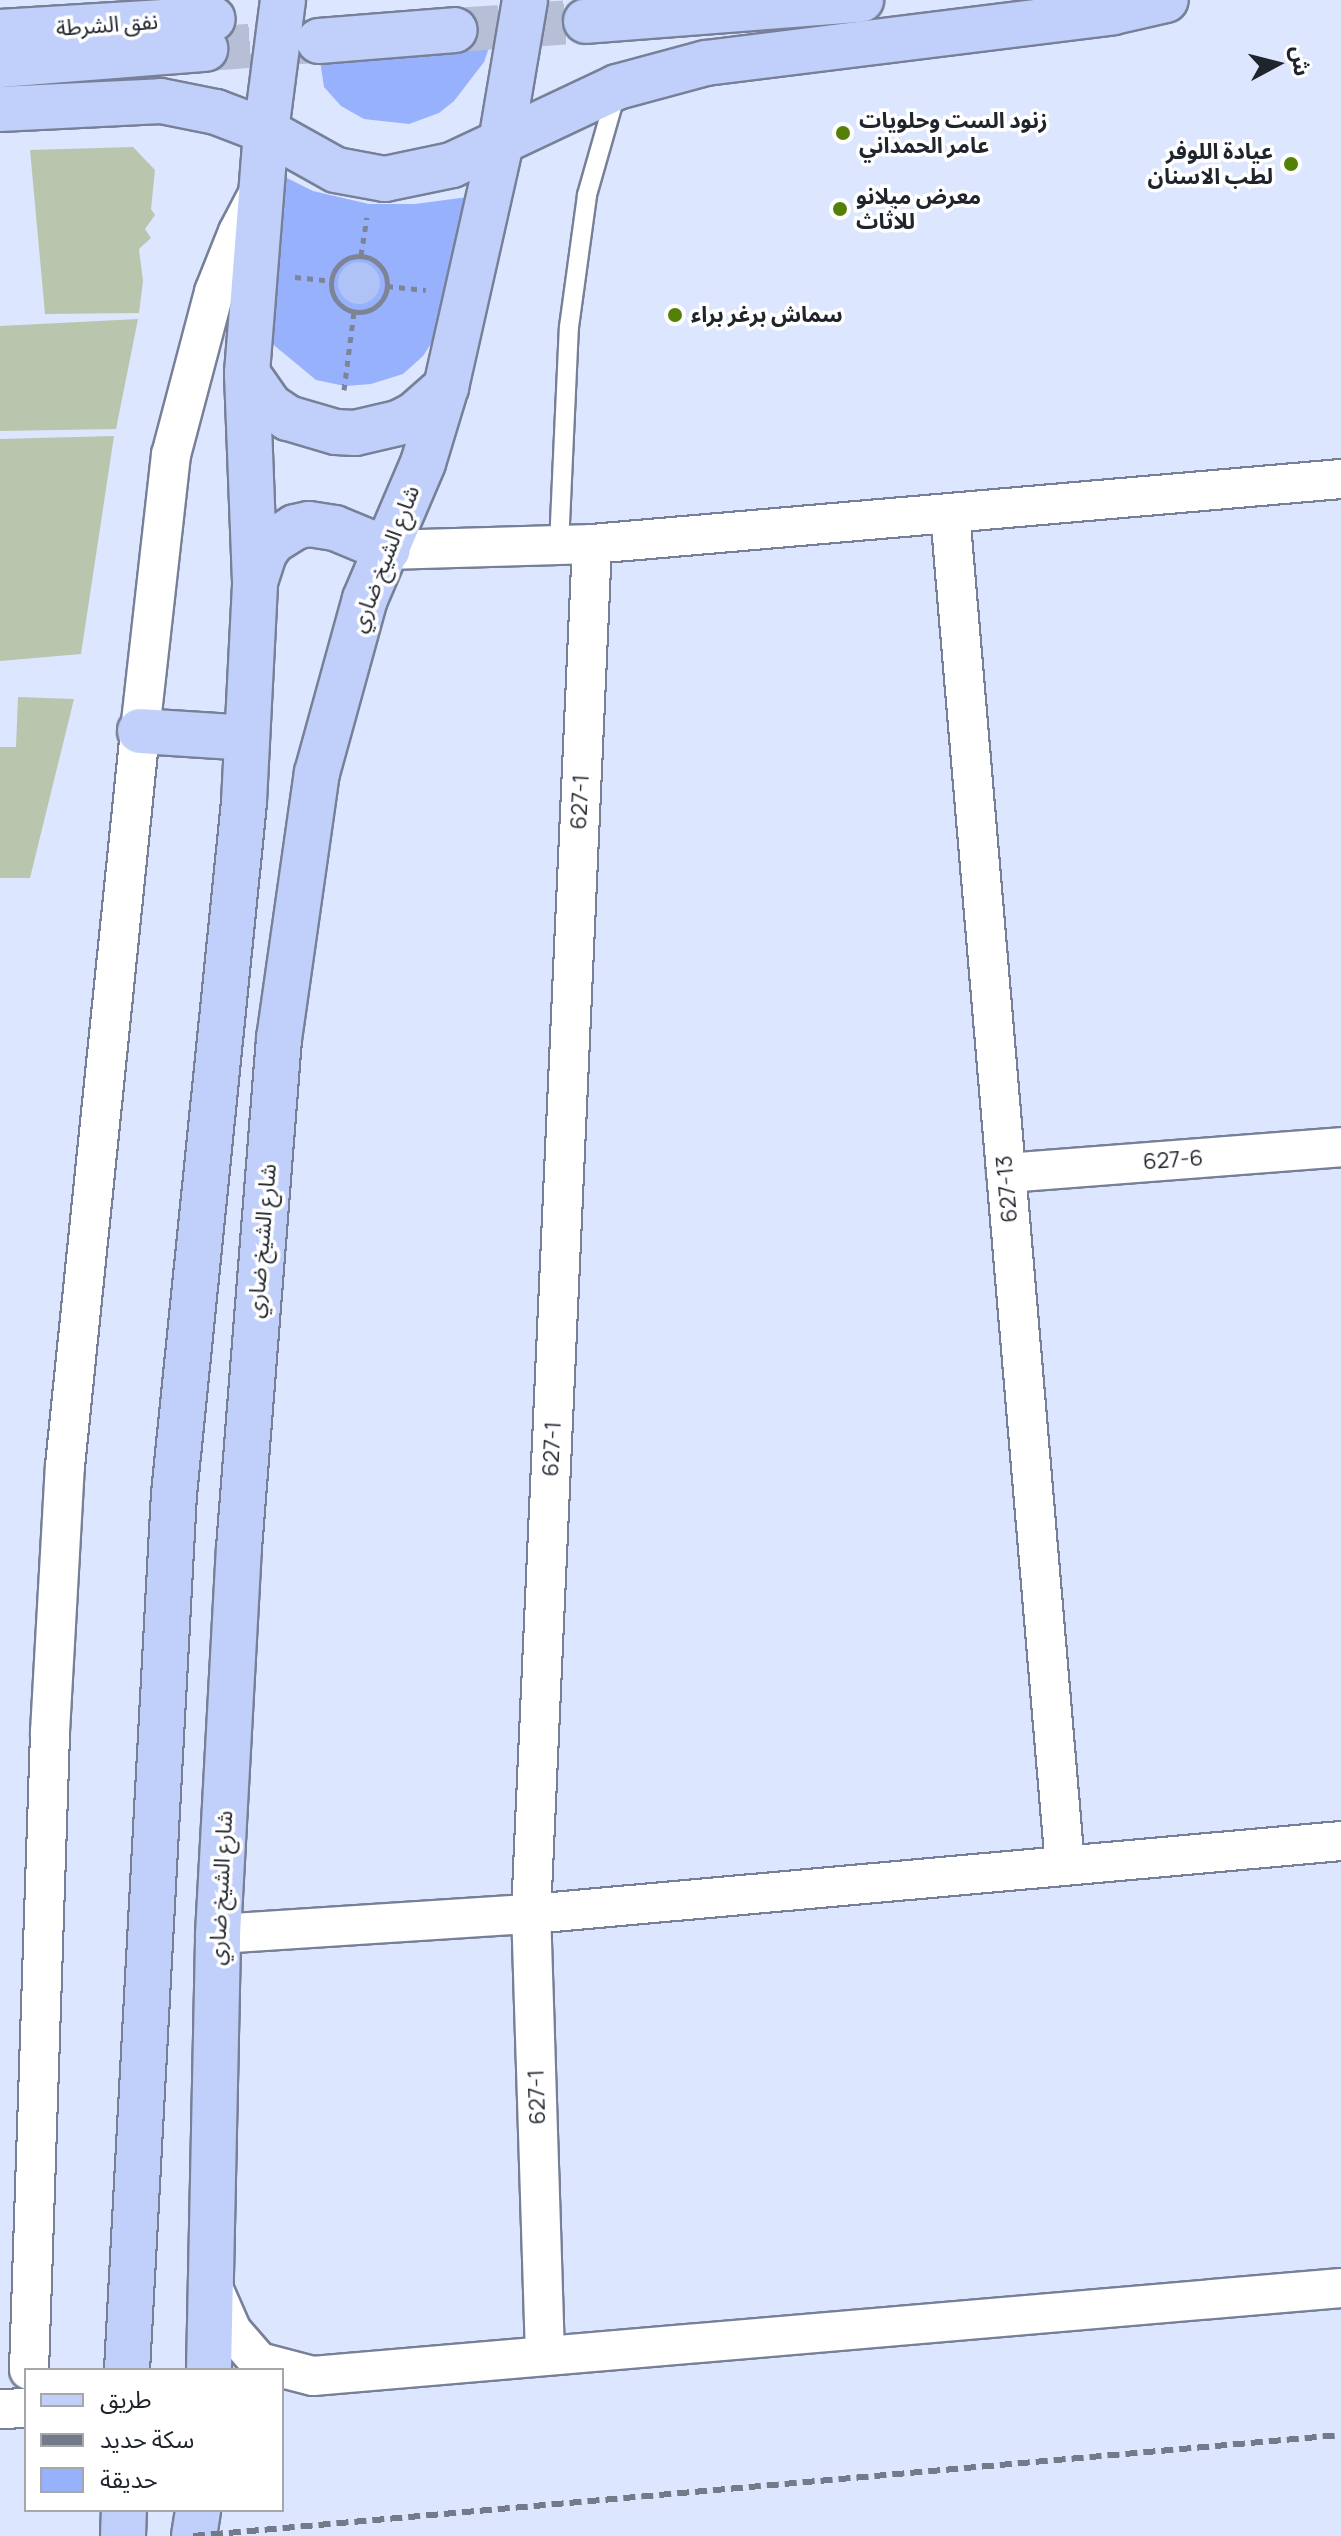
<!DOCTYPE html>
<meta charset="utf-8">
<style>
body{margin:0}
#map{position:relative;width:1341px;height:2536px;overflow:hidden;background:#dce6ff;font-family:Manrope,"Noto Sans Arabic",sans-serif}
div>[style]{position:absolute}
.green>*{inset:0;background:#97b1fc}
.water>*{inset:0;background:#b0c3f7}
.round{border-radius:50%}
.building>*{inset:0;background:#b9c6ad}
.primary-tunnel>*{height:44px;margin-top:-22px;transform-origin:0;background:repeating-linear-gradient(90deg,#b6bfd5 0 44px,transparent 0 66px)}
.path>*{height:5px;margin-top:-2.5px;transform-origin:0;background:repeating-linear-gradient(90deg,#7d8495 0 6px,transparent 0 12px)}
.path>.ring{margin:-2.5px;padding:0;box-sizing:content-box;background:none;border:5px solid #7d8495;border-radius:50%}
.roads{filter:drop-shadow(2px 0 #778096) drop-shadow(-2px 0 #778096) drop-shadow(0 2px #778096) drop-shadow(0 -2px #778096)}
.lane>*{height:18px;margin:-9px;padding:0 9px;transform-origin:9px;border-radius:9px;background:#fff}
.street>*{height:38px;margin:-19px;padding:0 19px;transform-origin:19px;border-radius:19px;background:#fff}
.primary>*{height:44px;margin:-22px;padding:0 22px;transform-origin:22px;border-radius:22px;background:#c1d0fa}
.rail>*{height:6px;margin-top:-3px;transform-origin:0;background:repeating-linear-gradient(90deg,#737a8a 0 12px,transparent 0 18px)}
.dots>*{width:22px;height:22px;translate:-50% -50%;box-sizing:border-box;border:4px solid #fff;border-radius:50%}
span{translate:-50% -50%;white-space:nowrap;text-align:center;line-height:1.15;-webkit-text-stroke:7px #fff;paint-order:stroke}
.street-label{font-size:22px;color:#20242d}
.poi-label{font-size:22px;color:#20242d;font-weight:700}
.left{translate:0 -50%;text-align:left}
.right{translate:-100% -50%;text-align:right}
.legend{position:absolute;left:24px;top:2368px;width:260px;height:144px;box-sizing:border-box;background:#fff;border:2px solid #a6a7ab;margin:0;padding:10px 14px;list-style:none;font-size:24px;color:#20242d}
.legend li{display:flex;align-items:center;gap:16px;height:40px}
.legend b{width:40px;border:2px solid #a6a7ab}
.north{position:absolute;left:1237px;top:24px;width:80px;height:80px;-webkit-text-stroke:6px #fff;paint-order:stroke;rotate:83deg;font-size:22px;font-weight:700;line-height:32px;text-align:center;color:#20242d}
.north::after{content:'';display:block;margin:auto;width:28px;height:36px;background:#20242d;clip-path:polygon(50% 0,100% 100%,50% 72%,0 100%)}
</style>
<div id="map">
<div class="green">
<i style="clip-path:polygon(493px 36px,484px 62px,454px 101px,439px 113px,409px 124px,364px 119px,341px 106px,324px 87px,319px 54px)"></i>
<i style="clip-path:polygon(283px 176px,313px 191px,369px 204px,415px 204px,468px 197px,440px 330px,423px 356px,403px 374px,371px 384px,345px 386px,316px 380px,275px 346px,266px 330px)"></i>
</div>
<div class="water">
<i class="round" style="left:338px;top:262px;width:42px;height:42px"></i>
</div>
<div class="building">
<i style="clip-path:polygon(133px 147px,155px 170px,151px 209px,155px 215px,145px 229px,151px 238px,139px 249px,143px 281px,139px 313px,45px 314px,30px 150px)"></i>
<i style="clip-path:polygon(138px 319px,116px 429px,0 431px,0 326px)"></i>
<i style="clip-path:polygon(114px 436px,81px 654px,0 661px,0 439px)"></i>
<i style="clip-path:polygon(18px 697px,74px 699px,30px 878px,0 878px,0 747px,16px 747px)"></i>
</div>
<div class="primary-tunnel">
<i style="left:455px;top:30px;width:131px;rotate:-3.9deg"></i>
<i style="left:206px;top:49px;width:109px;rotate:-4.2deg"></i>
</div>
<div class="path">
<i style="left:361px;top:255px;width:38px;rotate:-81deg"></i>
<i class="ring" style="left:331px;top:256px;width:51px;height:51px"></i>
<i style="left:295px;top:277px;width:36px;rotate:6deg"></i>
<i style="left:387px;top:286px;width:39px;rotate:6deg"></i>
<i style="left:344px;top:390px;width:79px;rotate:-82.7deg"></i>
</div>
<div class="roads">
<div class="lane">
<i style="left:559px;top:545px;width:218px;rotate:-87.4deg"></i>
<i style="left:569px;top:327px;width:133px;rotate:-82.2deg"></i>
<i style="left:587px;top:195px;width:106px;rotate:-74.1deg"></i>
</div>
<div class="street">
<i style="left:950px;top:513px;width:1357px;rotate:85.14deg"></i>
<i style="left:388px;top:550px;width:204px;rotate:-1.7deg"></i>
<i style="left:592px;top:544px;width:752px;rotate:-4.96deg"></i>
<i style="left:1006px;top:1173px;width:336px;rotate:-4.4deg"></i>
<i style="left:218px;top:1934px;width:314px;rotate:-3.7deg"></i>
<i style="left:531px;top:1914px;width:813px;rotate:-5.15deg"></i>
<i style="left:211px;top:2283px;width:52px;rotate:66.4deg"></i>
<i style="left:232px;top:2331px;width:41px;rotate:48.9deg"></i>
<i style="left:259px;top:2362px;width:56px;rotate:14.5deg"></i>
<i style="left:313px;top:2376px;width:1032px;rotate:-4.89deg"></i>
<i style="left:545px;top:2355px;width:441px;rotate:-91.8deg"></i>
<i style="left:531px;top:1914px;width:1371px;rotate:-87.45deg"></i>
<i style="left:29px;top:2370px;width:638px;rotate:-88.11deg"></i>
<i style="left:50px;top:1732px;width:266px;rotate:-86.8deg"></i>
<i style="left:65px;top:1466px;width:739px;rotate:-84.17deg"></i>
<i style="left:140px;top:731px;width:278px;rotate:-83.6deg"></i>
<i style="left:171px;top:455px;width:169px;rotate:-75.2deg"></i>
<i style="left:214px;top:292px;width:65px;rotate:-68.2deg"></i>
<i style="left:238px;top:232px;width:45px;rotate:-62.3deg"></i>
<i style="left:0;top:2409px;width:26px;rotate:-2deg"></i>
</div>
<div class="primary">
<i style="left:586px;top:21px;width:276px;rotate:-4.4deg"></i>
<i style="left:0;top:32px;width:213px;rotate:-3.5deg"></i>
<i style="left:319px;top:41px;width:136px;rotate:-4.6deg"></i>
<i style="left:0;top:65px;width:206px;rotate:-4.5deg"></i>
<i style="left:0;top:109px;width:161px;rotate:-2.8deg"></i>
<i style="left:161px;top:101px;width:56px;rotate:11.3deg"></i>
<i style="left:216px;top:112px;width:53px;rotate:20.8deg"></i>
<i style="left:266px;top:131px;width:80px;rotate:29.1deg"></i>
<i style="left:336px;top:170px;width:50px;rotate:10.4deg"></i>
<i style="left:385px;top:179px;width:68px;rotate:-11.8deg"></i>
<i style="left:452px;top:165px;width:183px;rotate:-25.3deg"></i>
<i style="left:617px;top:87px;width:92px;rotate:-15.1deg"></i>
<i style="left:706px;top:63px;width:410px;rotate:-7.1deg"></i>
<i style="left:1113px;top:12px;width:54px;rotate:-12.8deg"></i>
<i style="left:247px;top:373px;width:40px;rotate:55.1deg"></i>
<i style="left:270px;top:406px;width:22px;rotate:34deg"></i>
<i style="left:288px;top:418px;width:50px;rotate:16.3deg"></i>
<i style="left:336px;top:432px;width:19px;rotate:3deg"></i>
<i style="left:355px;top:433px;width:44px;rotate:-13.1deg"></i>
<i style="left:398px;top:423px;width:18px;rotate:-27deg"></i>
<i style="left:414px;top:415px;width:43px;rotate:-41.2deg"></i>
<i style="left:255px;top:582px;width:32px;rotate:-72deg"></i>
<i style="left:265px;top:552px;width:14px;rotate:-54deg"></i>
<i style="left:273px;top:541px;width:26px;rotate:-32deg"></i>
<i style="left:295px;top:527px;width:14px;rotate:-12deg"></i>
<i style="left:309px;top:524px;width:26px;rotate:9deg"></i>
<i style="left:335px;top:528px;width:57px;rotate:22.5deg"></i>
<i style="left:140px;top:731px;width:107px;rotate:3.7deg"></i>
<i style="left:127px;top:2370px;width:877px;rotate:-86.93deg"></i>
<i style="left:174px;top:1494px;width:696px;rotate:-84.22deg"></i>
<i style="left:244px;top:802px;width:220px;rotate:-87.1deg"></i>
<i style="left:255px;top:582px;width:209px;rotate:-92.2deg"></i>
<i style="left:247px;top:373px;width:243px;rotate:-85.5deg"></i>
<i style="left:266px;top:131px;width:132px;rotate:-82.6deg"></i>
<i style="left:209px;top:2370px;width:436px;rotate:-88.8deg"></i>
<i style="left:218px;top:1934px;width:387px;rotate:-86.9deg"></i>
<i style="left:239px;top:1548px;width:511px;rotate:-85.51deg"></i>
<i style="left:279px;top:1039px;width:269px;rotate:-81.9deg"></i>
<i style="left:317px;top:773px;width:180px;rotate:-74.6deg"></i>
<i style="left:365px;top:599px;width:148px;rotate:-66.9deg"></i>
<i style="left:423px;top:463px;width:79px;rotate:-73.2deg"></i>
<i style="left:446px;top:387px;width:251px;rotate:-77.3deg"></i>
<i style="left:501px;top:142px;width:144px;rotate:-80.4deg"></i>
<i style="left:123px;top:2536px;width:26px;rotate:-88deg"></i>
<i style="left:194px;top:2536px;width:26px;rotate:-81deg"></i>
</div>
</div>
<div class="rail">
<i style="left:193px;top:2536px;width:1152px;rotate:-5.03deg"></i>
</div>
<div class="dots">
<i style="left:843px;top:133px;background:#548007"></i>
<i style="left:1291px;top:164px;background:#548007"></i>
<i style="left:840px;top:209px;background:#548007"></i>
<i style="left:675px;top:315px;background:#548007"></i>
</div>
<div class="street-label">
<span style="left:107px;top:25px;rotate:-4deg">نفق الشرطة</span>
<span style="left:385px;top:559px;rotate:-69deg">شارع الشيخ ضاري</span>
<span style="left:580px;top:802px;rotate:-87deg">627-1</span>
<span style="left:1173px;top:1160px;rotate:-4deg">627-6</span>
<span style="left:1007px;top:1189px;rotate:-95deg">627-13</span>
<span style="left:262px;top:1241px;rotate:-85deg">شارع الشيخ ضاري</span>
<span style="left:552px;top:1449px;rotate:-87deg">627-1</span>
<span style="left:221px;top:1888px;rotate:-87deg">شارع الشيخ ضاري</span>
<span style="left:537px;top:2097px;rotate:-92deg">627-1</span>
</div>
<div class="poi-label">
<span class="left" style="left:859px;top:133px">زنود الست وحلويات<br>عامر الحمداني</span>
<span class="right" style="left:1273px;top:164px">عيادة اللوفر<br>لطب الاسنان</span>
<span class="left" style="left:856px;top:209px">معرض ميلانو<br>للاثاث</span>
<span class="left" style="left:691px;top:315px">سماش برغر براء</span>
</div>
<ul class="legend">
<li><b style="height:10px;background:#c1d0fa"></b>طريق</li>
<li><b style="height:10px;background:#737a8a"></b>سكة حديد</li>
<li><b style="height:22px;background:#97b1fc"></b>حديقة</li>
</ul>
<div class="north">ش</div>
</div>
